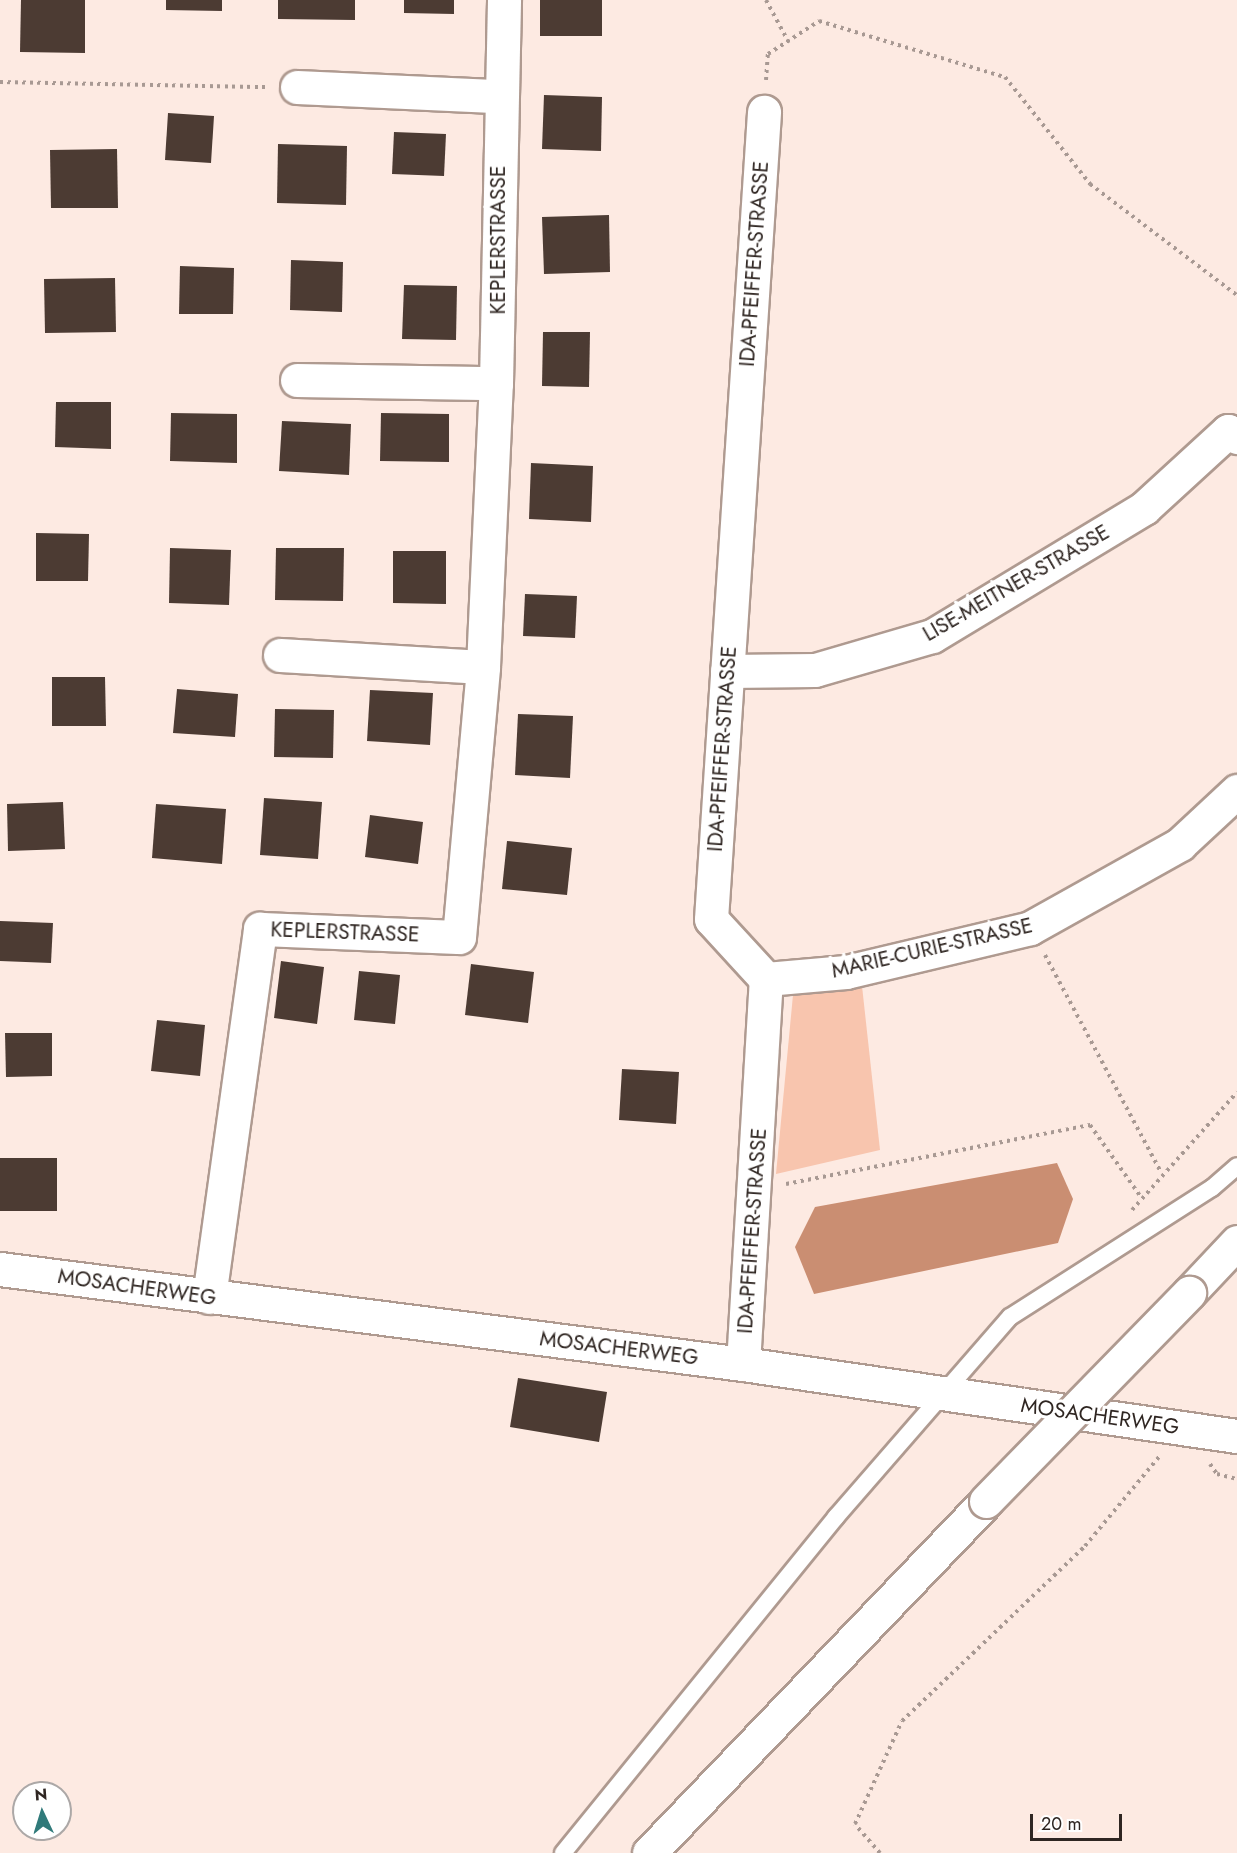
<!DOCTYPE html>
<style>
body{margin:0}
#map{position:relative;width:1237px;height:1853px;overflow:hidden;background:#fdeae2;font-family:Jost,sans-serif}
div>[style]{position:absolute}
.green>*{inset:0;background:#f8c5ae}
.water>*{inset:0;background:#ca8e72}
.building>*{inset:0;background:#4c3b33}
.path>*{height:4px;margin-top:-2px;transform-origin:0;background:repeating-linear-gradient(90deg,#a89993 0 3px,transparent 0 7.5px)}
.roads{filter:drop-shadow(2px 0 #af9a90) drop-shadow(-2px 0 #af9a90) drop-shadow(0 2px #af9a90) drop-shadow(0 -2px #af9a90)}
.lane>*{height:16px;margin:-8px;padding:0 8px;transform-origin:8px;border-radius:8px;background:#fff}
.street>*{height:33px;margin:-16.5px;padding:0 16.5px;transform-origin:16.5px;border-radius:16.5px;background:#fff}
.secondary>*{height:33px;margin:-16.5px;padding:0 16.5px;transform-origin:16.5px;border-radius:16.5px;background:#fff}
.bridges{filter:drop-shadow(2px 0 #af9a90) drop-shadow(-2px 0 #af9a90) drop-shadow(0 2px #af9a90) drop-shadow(0 -2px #af9a90)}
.secondary-bridge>*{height:33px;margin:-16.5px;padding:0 16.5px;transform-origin:16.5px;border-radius:16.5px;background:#fff}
span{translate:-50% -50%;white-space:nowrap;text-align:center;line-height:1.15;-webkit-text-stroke:6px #fff;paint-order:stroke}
.street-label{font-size:21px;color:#2f2622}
.north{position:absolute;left:12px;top:1781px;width:60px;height:60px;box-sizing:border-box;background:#fff;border:2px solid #aca8a7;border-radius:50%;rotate:356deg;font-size:16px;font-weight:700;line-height:24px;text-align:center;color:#2f2622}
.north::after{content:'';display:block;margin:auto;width:21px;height:27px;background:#307a7a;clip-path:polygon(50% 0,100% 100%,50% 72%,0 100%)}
.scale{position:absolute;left:1030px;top:1814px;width:92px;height:27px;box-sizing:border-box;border:3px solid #2f2622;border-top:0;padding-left:8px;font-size:18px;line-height:21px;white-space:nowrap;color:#2f2622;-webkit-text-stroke:4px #fff;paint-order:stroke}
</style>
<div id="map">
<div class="green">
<i style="clip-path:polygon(862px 986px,880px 1150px,776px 1174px,793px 995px)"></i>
</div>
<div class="water">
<i style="clip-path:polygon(1057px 1163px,1073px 1199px,1058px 1243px,814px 1294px,795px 1247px,815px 1207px)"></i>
</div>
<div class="building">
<i style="clip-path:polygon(21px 0,85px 0,85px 53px,20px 52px)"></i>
<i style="clip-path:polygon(166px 0,222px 0,222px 11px,166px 10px)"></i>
<i style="clip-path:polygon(278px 0,355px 0,355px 20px,278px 19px)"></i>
<i style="clip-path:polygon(404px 0,454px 0,454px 14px,404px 13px)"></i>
<i style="clip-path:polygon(540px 0,602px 0,602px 36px,540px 36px)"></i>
<i style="clip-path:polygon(544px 95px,602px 97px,601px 151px,542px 149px)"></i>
<i style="clip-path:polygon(168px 113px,214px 116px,211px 163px,165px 160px)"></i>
<i style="clip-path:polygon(394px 132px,446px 134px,444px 176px,392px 174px)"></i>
<i style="clip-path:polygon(278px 144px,347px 146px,346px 205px,277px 203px)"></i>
<i style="clip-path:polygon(117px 149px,118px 208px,51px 208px,50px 150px)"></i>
<i style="clip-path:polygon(609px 215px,610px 272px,544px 274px,542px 217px)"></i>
<i style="clip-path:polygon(291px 260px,343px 262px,342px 312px,290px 310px)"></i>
<i style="clip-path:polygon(180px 266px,234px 268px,233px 314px,179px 314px)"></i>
<i style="clip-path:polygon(115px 278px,116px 332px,45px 333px,44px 279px)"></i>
<i style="clip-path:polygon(404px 285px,457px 286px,456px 340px,402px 339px)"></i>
<i style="clip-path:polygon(543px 332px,590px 332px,589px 387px,542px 386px)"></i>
<i style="clip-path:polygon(56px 402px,111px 402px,111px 449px,55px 447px)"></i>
<i style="clip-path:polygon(171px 413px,237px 414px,237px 463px,170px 461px)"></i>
<i style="clip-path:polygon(381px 413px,449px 414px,449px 462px,380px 461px)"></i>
<i style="clip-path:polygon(282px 421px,351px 424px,349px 475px,279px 471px)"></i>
<i style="clip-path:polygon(531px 463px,593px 466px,591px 522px,529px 519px)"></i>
<i style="clip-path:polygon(36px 533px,89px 534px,88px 581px,36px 581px)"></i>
<i style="clip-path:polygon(170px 548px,231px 550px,229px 605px,169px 603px)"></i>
<i style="clip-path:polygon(276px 548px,344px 548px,343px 601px,275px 600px)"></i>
<i style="clip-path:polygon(393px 551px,446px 551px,446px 604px,393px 603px)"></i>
<i style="clip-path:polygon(525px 594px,577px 596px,575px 638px,523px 636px)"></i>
<i style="clip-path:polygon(52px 677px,105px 677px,106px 726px,52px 726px)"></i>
<i style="clip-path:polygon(177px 689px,238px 694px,235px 737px,173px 733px)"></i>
<i style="clip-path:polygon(370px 690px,433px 693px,430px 745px,367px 741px)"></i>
<i style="clip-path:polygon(275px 709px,334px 710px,333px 758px,274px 757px)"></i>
<i style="clip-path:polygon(518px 714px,573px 716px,570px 778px,515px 775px)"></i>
<i style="clip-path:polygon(264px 798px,322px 802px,318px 859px,260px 855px)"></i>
<i style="clip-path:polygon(63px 802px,65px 849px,8px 851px,7px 804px)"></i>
<i style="clip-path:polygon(156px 804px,226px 809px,222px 864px,152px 858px)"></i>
<i style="clip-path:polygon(370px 815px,423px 822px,418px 864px,365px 857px)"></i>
<i style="clip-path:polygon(507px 841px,572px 848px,567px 895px,502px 889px)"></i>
<i style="clip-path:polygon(0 921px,53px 923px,51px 963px,0 961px)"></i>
<i style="clip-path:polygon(281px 961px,324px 967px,317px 1024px,274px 1018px)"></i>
<i style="clip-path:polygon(471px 964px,534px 972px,528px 1023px,465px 1015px)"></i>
<i style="clip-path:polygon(359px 971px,400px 975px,395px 1024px,354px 1020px)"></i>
<i style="clip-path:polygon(157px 1020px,205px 1025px,200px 1076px,151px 1071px)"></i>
<i style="clip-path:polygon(5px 1033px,52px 1033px,52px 1076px,6px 1077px)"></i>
<i style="clip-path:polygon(622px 1069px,679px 1072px,676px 1124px,619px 1120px)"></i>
<i style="clip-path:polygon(0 1158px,57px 1158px,57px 1211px,0 1211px)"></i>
<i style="clip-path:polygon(518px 1378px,607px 1392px,599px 1442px,510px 1427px)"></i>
</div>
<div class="path">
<i style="left:766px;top:0;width:47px;rotate:61.8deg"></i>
<i style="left:766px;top:80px;width:26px;rotate:-86deg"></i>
<i style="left:768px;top:54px;width:61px;rotate:-32.9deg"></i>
<i style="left:819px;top:21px;width:194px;rotate:16.8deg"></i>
<i style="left:1005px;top:77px;width:137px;rotate:51.5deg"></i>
<i style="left:1090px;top:184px;width:184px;rotate:37.1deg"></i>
<i style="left:0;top:82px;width:266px;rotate:1.1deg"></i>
<i style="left:1045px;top:955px;width:246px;rotate:61.9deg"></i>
<i style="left:786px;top:1184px;width:310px;rotate:-11deg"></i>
<i style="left:1090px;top:1125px;width:88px;rotate:54.7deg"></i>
<i style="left:1132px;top:1210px;width:158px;rotate:-48.3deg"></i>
<i style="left:1210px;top:1464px;width:12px;rotate:55deg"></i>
<i style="left:1217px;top:1474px;width:21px;rotate:14deg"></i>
<i style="left:880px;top:1853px;width:38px;rotate:-131deg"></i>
<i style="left:855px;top:1824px;width:113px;rotate:-65.5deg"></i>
<i style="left:902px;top:1721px;width:253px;rotate:-43.7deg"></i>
<i style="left:1085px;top:1546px;width:116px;rotate:-50.3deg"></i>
</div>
<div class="roads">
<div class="lane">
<i style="left:563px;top:1853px;width:433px;rotate:-50.9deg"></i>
<i style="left:836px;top:1517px;width:265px;rotate:-49deg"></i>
<i style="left:1010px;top:1317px;width:240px;rotate:-32.6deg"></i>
<i style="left:1212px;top:1188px;width:33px;rotate:-41deg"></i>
</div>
<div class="street">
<i style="left:297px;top:87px;width:202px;rotate:2.6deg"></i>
<i style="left:297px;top:380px;width:199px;rotate:0.9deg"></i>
<i style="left:280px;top:655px;width:203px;rotate:3.4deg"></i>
<i style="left:727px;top:671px;width:88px;rotate:-0.7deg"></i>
<i style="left:815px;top:670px;width:122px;rotate:-16.2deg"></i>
<i style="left:932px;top:636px;width:248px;rotate:-31.1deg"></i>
<i style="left:1144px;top:508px;width:114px;rotate:-42.5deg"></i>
<i style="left:1228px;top:431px;width:11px;rotate:34deg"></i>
<i style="left:766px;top:979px;width:80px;rotate:-5deg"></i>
<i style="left:846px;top:972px;width:189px;rotate:-13.4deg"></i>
<i style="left:1030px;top:928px;width:172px;rotate:-29.2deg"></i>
<i style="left:1180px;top:844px;width:78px;rotate:-42.9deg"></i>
<i style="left:209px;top:1297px;width:372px;rotate:-82.1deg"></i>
<i style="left:260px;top:929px;width:199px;rotate:2.3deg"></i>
<i style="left:459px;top:937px;width:271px;rotate:-84.9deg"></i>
<i style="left:483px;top:667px;width:284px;rotate:-87.4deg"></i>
<i style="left:496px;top:383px;width:383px;rotate:-88.8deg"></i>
<i style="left:743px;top:1364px;width:386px;rotate:-86.6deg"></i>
<i style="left:766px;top:979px;width:81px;rotate:-132.5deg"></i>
<i style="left:711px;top:919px;width:809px;rotate:-86.24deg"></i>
</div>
<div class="secondary">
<i style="left:0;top:1269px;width:749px;rotate:7.29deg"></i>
<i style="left:743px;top:1364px;width:499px;rotate:8.3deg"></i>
<i style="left:1189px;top:1293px;width:70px;rotate:-46.7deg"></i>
<i style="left:649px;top:1853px;width:487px;rotate:-46.2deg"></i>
</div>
</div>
<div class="bridges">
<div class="secondary-bridge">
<i style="left:986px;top:1501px;width:291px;rotate:-45.7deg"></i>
</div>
</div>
<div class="street-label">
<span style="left:498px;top:240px;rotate:-90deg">KEPLERSTRASSE</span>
<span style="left:754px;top:264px;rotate:-86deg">IDA-PFEIFFER-STRASSE</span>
<span style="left:1016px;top:583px;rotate:-30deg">LISE-MEITNER-STRASSE</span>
<span style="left:722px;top:749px;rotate:-86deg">IDA-PFEIFFER-STRASSE</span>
<span style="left:345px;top:932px;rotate:2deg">KEPLERSTRASSE</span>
<span style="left:932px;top:948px;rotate:-13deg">MARIE-CURIE-STRASSE</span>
<span style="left:752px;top:1231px;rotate:-86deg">IDA-PFEIFFER-STRASSE</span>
<span style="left:137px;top:1287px;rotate:8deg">MOSACHERWEG</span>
<span style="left:619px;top:1348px;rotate:7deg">MOSACHERWEG</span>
<span style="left:1100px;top:1416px;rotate:8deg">MOSACHERWEG</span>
</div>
<div class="north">N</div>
<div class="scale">20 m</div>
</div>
